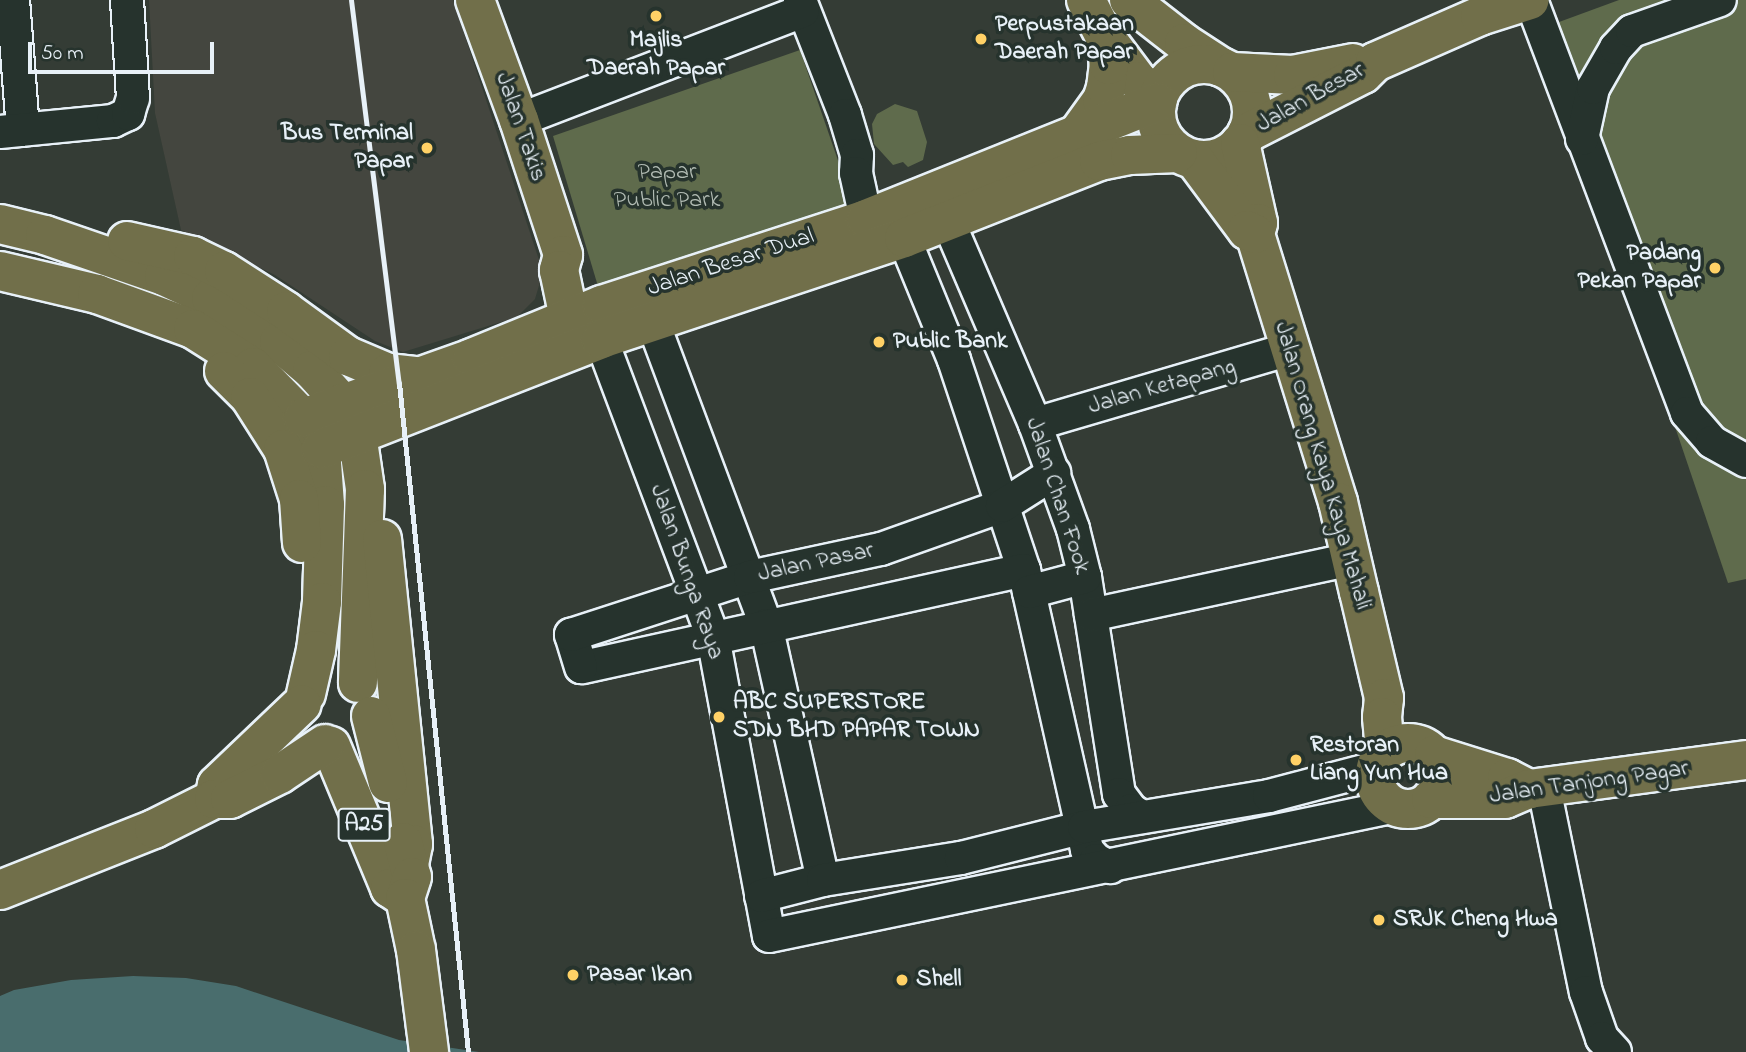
<!DOCTYPE html>
<style>
body{margin:0}
#map{position:relative;width:1746px;height:1052px;overflow:hidden;background:#343c35;font-family:"Indie Flower",sans-serif}
div>[style]{position:absolute}
.built>*{inset:0;background:#44463f}
.green>*{inset:0;background:#5f6b4c}
.water>*{inset:0;background:#496d6d}
.roads{filter:drop-shadow(2px 0 #e8f1f8) drop-shadow(-2px 0 #e8f1f8) drop-shadow(0 2px #e8f1f8) drop-shadow(0 -2px #e8f1f8)}
.minor>*{height:32px;margin:-16px;padding:0 16px;transform-origin:16px;border-radius:16px;background:#26332d}
.major>*{height:38px;margin:-19px;padding:0 19px;transform-origin:19px;border-radius:19px;background:#716f4a}
.major>.ring{margin:-19px;padding:0;box-sizing:content-box;background:none;border:38px solid #716f4a;border-radius:50%}
.rail>*{height:5px;margin:-2.5px;padding:0 2.5px;transform-origin:2.5px;border-radius:2.5px;background:#e8f1f8}
.dots>*{width:19px;height:19px;translate:-50% -50%;box-sizing:border-box;border:4px solid #26332d;border-radius:50%}
span{translate:-50% -50%;white-space:nowrap;text-align:center;line-height:1.15;-webkit-text-stroke:7px #26332d;paint-order:stroke}
.shield-label span{padding:2px 5px;background:#26332d;border:2px solid;border-radius:5px;-webkit-text-stroke-width:0}
.shield-label{font-size:23px;color:#e8f1f8;font-weight:700}
.poi-label{font-size:24px;color:#e8f1f8;font-weight:700}
.left{translate:0 -50%;text-align:left}
.right{translate:-100% -50%;text-align:right}
.street-label{font-size:24px;color:#e8f1f8}
.park-label{font-size:24px;color:#b1bbb3}
.scale{position:absolute;left:28px;top:42px;width:186px;height:32px;box-sizing:border-box;border:4px solid #e8f1f8;border-top:0;padding-left:9px;font-size:21px;line-height:24px;white-space:nowrap;color:#e8f1f8;-webkit-text-stroke:5px #26332d;paint-order:stroke}
</style>
<div id="map">
<div class="built">
<i style="clip-path:polygon(149px 0,453px 0,543px 272px,535px 299px,517px 317px,403px 352px,375px 341px,275px 275px,181px 230px,155px 113px)"></i>
</div>
<div class="green">
<i style="clip-path:polygon(1619px 0,1746px 0,1746px 579px,1728px 583px,1540px 29px)"></i>
<i style="clip-path:polygon(800px 50px,854px 207px,603px 303px,553px 136px)"></i>
<i style="clip-path:polygon(895px 104px,917px 111px,927px 142px,923px 160px,908px 167px,903px 162px,893px 165px,874px 144px,872px 124px,877px 114px)"></i>
</div>
<div class="water">
<i style="clip-path:polygon(133px 976px,186px 978px,236px 986px,399px 1040px,479px 1052px,0 1052px,0 996px,14px 990px,71px 980px)"></i>
</div>
<div class="roads">
<div class="minor">
<i style="left:13px;top:0;width:130px;rotate:85.6deg"></i>
<i style="left:800px;top:0;width:123px;rotate:68.6deg"></i>
<i style="left:845px;top:115px;width:42px;rotate:73.3deg"></i>
<i style="left:857px;top:155px;width:18px;rotate:93deg"></i>
<i style="left:856px;top:173px;width:47px;rotate:77.7deg"></i>
<i style="left:1531px;top:0;width:441px;rotate:69.3deg"></i>
<i style="left:1687px;top:413px;width:38px;rotate:49deg"></i>
<i style="left:1712px;top:442px;width:39px;rotate:29deg"></i>
<i style="left:519px;top:120px;width:304px;rotate:-21deg"></i>
<i style="left:0;top:132px;width:114px;rotate:-5.6deg"></i>
<i style="left:113px;top:121px;width:17px;rotate:-25deg"></i>
<i style="left:128px;top:114px;width:17px;rotate:-73deg"></i>
<i style="left:133px;top:98px;width:98px;rotate:-93.5deg"></i>
<i style="left:1582px;top:139px;width:52px;rotate:-77.8deg"></i>
<i style="left:1593px;top:88px;width:46px;rotate:-60.1deg"></i>
<i style="left:1616px;top:48px;width:23px;rotate:-47deg"></i>
<i style="left:1632px;top:31px;width:93px;rotate:-19.4deg"></i>
<i style="left:948px;top:221px;width:221px;rotate:66.8deg"></i>
<i style="left:1035px;top:424px;width:112px;rotate:70.1deg"></i>
<i style="left:1073px;top:529px;width:49px;rotate:76deg"></i>
<i style="left:1085px;top:577px;width:220px;rotate:81.1deg"></i>
<i style="left:1119px;top:794px;width:20px;rotate:53deg"></i>
<i style="left:1131px;top:810px;width:13px;rotate:32deg"></i>
<i style="left:904px;top:238px;width:132px;rotate:67.7deg"></i>
<i style="left:954px;top:360px;width:221px;rotate:71.6deg"></i>
<i style="left:1024px;top:570px;width:287px;rotate:77.3deg"></i>
<i style="left:1087px;top:850px;width:13px;rotate:48deg"></i>
<i style="left:1096px;top:860px;width:16px;rotate:27deg"></i>
<i style="left:652px;top:320px;width:326px;rotate:69.5deg"></i>
<i style="left:766px;top:625px;width:261px;rotate:77.4deg"></i>
<i style="left:601px;top:339px;width:318px;rotate:69.4deg"></i>
<i style="left:713px;top:637px;width:304px;rotate:79.4deg"></i>
<i style="left:769px;top:936px;width:640px;rotate:-11.71deg"></i>
<i style="left:1035px;top:424px;width:266px;rotate:-16.4deg"></i>
<i style="left:1024px;top:570px;width:453px;rotate:167.6deg"></i>
<i style="left:581px;top:667px;width:34px;rotate:-107deg"></i>
<i style="left:571px;top:635px;width:188px;rotate:-18deg"></i>
<i style="left:750px;top:577px;width:134px;rotate:-12.1deg"></i>
<i style="left:881px;top:549px;width:128px;rotate:-19.6deg"></i>
<i style="left:1002px;top:506px;width:62px;rotate:-32.4deg"></i>
<i style="left:1029px;top:592px;width:58px;rotate:-15deg"></i>
<i style="left:1091px;top:615px;width:267px;rotate:-12.1deg"></i>
<i style="left:1544px;top:788px;width:208px;rotate:78.4deg"></i>
<i style="left:1586px;top:992px;width:49px;rotate:70.8deg"></i>
<i style="left:1602px;top:1038px;width:19px;rotate:47deg"></i>
<i style="left:761px;top:896px;width:64px;rotate:-14.5deg"></i>
<i style="left:823px;top:880px;width:140px;rotate:-9.1deg"></i>
<i style="left:961px;top:858px;width:127px;rotate:-14.1deg"></i>
<i style="left:1084px;top:827px;width:188px;rotate:-9.5deg"></i>
<i style="left:1269px;top:796px;width:111px;rotate:-14.7deg"></i>
</div>
<div class="major">
<i style="left:475px;top:0;width:128px;rotate:69.9deg"></i>
<i style="left:519px;top:120px;width:142px;rotate:71.9deg"></i>
<i style="left:563px;top:255px;width:16px;rotate:105deg"></i>
<i style="left:559px;top:270px;width:49px;rotate:78.2deg"></i>
<i style="left:1086px;top:0;width:42px;rotate:62.8deg"></i>
<i style="left:1105px;top:37px;width:55px;rotate:53.1deg"></i>
<i style="left:1138px;top:81px;width:26px;rotate:39deg"></i>
<i style="left:1129px;top:0;width:70px;rotate:38deg"></i>
<i style="left:1184px;top:43px;width:44px;rotate:33deg"></i>
<i class="ring" style="left:1156px;top:64px;width:58px;height:58px"></i>
<i style="left:1232px;top:72px;width:61px;rotate:2.8deg"></i>
<i style="left:1293px;top:75px;width:61px;rotate:-11.3deg"></i>
<i style="left:1247px;top:133px;width:130px;rotate:-27deg"></i>
<i style="left:1363px;top:74px;width:17px;rotate:-45deg"></i>
<i style="left:1375px;top:62px;width:115px;rotate:-23.7deg"></i>
<i style="left:1480px;top:16px;width:52px;rotate:-17.7deg"></i>
<i style="left:1076px;top:136px;width:44px;rotate:-54.2deg"></i>
<i style="left:1102px;top:100px;width:13px;rotate:-72deg"></i>
<i style="left:1106px;top:88px;width:23px;rotate:-83deg"></i>
<i style="left:1109px;top:65px;width:28px;rotate:-98deg"></i>
<i style="left:1240px;top:143px;width:82px;rotate:77.3deg"></i>
<i style="left:1258px;top:223px;width:11px;rotate:105deg"></i>
<i style="left:1255px;top:234px;width:281px;rotate:72.8deg"></i>
<i style="left:1338px;top:502px;width:92px;rotate:76.9deg"></i>
<i style="left:1359px;top:592px;width:109px;rotate:76.7deg"></i>
<i style="left:1384px;top:698px;width:19px;rotate:96deg"></i>
<i style="left:1382px;top:717px;width:35px;rotate:85deg"></i>
<i style="left:1194px;top:159px;width:89px;rotate:53.3deg"></i>
<i style="left:1247px;top:230px;width:9px;rotate:27deg"></i>
<i style="left:0;top:224px;width:46px;rotate:13.7deg"></i>
<i style="left:45px;top:235px;width:126px;rotate:19deg"></i>
<i style="left:164px;top:276px;width:52px;rotate:25.1deg"></i>
<i style="left:211px;top:298px;width:81px;rotate:32.9deg"></i>
<i style="left:279px;top:342px;width:43px;rotate:40.3deg"></i>
<i style="left:312px;top:370px;width:45px;rotate:47.7deg"></i>
<i style="left:342px;top:403px;width:34px;rotate:64deg"></i>
<i style="left:357px;top:434px;width:56px;rotate:81.7deg"></i>
<i style="left:365px;top:489px;width:194px;rotate:92.1deg"></i>
<i style="left:127px;top:241px;width:68px;rotate:12.8deg"></i>
<i style="left:193px;top:256px;width:34px;rotate:26deg"></i>
<i style="left:224px;top:271px;width:74px;rotate:32.8deg"></i>
<i style="left:286px;top:311px;width:77px;rotate:36deg"></i>
<i style="left:348px;top:356px;width:43px;rotate:23deg"></i>
<i style="left:388px;top:373px;width:29px;rotate:6deg"></i>
<i style="left:0;top:271px;width:100px;rotate:13.3deg"></i>
<i style="left:97px;top:294px;width:102px;rotate:20deg"></i>
<i style="left:193px;top:329px;width:71px;rotate:32.3deg"></i>
<i style="left:253px;top:367px;width:71px;rotate:45.6deg"></i>
<i style="left:303px;top:418px;width:36px;rotate:60deg"></i>
<i style="left:321px;top:449px;width:56px;rotate:85.9deg"></i>
<i style="left:325px;top:505px;width:97px;rotate:91.8deg"></i>
<i style="left:322px;top:602px;width:48px;rotate:97.1deg"></i>
<i style="left:316px;top:650px;width:45px;rotate:102.8deg"></i>
<i style="left:224px;top:371px;width:37px;rotate:45deg"></i>
<i style="left:250px;top:397px;width:62px;rotate:57.6deg"></i>
<i style="left:283px;top:449px;width:52px;rotate:72.3deg"></i>
<i style="left:299px;top:499px;width:44px;rotate:86.1deg"></i>
<i style="left:303px;top:418px;width:179px;rotate:-19.5deg"></i>
<i style="left:472px;top:358px;width:140px;rotate:-22.2deg"></i>
<i style="left:602px;top:305px;width:278px;rotate:-18deg"></i>
<i style="left:866px;top:219px;width:314px;rotate:-21.9deg"></i>
<i style="left:321px;top:449px;width:301px;rotate:-21.4deg"></i>
<i style="left:601px;top:339px;width:319px;rotate:-18.4deg"></i>
<i style="left:904px;top:238px;width:210px;rotate:-21.5deg"></i>
<i style="left:1099px;top:161px;width:32px;rotate:-11deg"></i>
<i style="left:1130px;top:155px;width:48px;rotate:-2.4deg"></i>
<i style="left:382px;top:539px;width:307px;rotate:84.2deg"></i>
<i style="left:413px;top:844px;width:21px;rotate:101deg"></i>
<i style="left:371px;top:716px;width:69px;rotate:75.8deg"></i>
<i class="ring" style="left:1375px;top:743px;width:28px;height:28px"></i>
<i style="left:331px;top:746px;width:154px;rotate:67.4deg"></i>
<i style="left:390px;top:888px;width:18px;rotate:34deg"></i>
<i style="left:1434px;top:755px;width:77px;rotate:17.5deg"></i>
<i style="left:1507px;top:778px;width:25px;rotate:27deg"></i>
<i style="left:214px;top:799px;width:14px;rotate:-78deg"></i>
<i style="left:217px;top:785px;width:117px;rotate:-43.6deg"></i>
<i style="left:1431px;top:799px;width:74px"></i>
<i style="left:1505px;top:799px;width:26px;rotate:-23deg"></i>
<i style="left:1529px;top:789px;width:219px;rotate:-7.6deg"></i>
<i style="left:403px;top:842px;width:36px;rotate:76deg"></i>
<i style="left:412px;top:877px;width:22px;rotate:108deg"></i>
<i style="left:405px;top:898px;width:53px;rotate:78.1deg"></i>
<i style="left:416px;top:950px;width:103px;rotate:82.7deg"></i>
<i style="left:0;top:890px;width:166px;rotate:-21.6deg"></i>
<i style="left:154px;top:829px;width:67px;rotate:-26.6deg"></i>
<i style="left:214px;top:799px;width:16px"></i>
<i style="left:230px;top:799px;width:56px;rotate:-26.6deg"></i>
<i style="left:280px;top:774px;width:54px;rotate:-33.7deg"></i>
</div>
</div>
<div class="rail">
<i style="left:351px;top:0;width:386px;rotate:82.9deg"></i>
<i style="left:399px;top:383px;width:673px;rotate:84.11deg"></i>
</div>
<div class="dots">
<i style="left:656px;top:16px;background:#ffd166"></i>
<i style="left:981px;top:39px;background:#ffd166"></i>
<i style="left:427px;top:148px;background:#ffd166"></i>
<i style="left:1715px;top:268px;background:#ffd166"></i>
<i style="left:879px;top:342px;background:#ffd166"></i>
<i style="left:719px;top:717px;background:#ffd166"></i>
<i style="left:1296px;top:760px;background:#ffd166"></i>
<i style="left:1379px;top:920px;background:#ffd166"></i>
<i style="left:573px;top:975px;background:#ffd166"></i>
<i style="left:902px;top:980px;background:#ffd166"></i>
</div>
<div class="shield-label">
<span style="left:364px;top:825px">A25</span>
</div>
<div class="poi-label">
<span class="left" style="left:995px;top:39px">Perpustakaan<br>Daerah Papar</span>
<span style="left:656px;top:55px">Majlis<br>Daerah Papar</span>
<span class="right" style="left:413px;top:148px">Bus Terminal<br>Papar</span>
<span class="right" style="left:1701px;top:268px">Padang<br>Pekan Papar</span>
<span class="left" style="left:893px;top:342px">Public Bank</span>
<span class="left" style="left:733px;top:717px">ABC SUPERSTORE<br>SDN BHD PAPAR TOWN</span>
<span class="left" style="left:1310px;top:760px">Restoran<br>Liang Yun Hua</span>
<span class="left" style="left:1393px;top:920px">SRJK Cheng Hwa</span>
<span class="left" style="left:587px;top:975px">Pasar Ikan</span>
<span class="left" style="left:916px;top:980px">Shell</span>
</div>
<div class="street-label">
<span style="left:1311px;top:98px;rotate:-29deg">Jalan Besar</span>
<span style="left:520px;top:127px;rotate:71deg">Jalan Takis</span>
<span style="left:731px;top:263px;rotate:-18deg">Jalan Besar Dual</span>
<span style="left:1162px;top:387px;rotate:-16deg">Jalan Ketapang</span>
<span style="left:1322px;top:466px;rotate:74deg">Jalan Orang Kaya Kaya Mahali</span>
<span style="left:1057px;top:496px;rotate:72deg">Jalan Chan Fook</span>
<span style="left:816px;top:563px;rotate:-12deg">Jalan Pasar</span>
<span style="left:686px;top:572px;rotate:71deg">Jalan Bunga Raya</span>
<span style="left:1589px;top:783px;rotate:-8deg">Jalan Tanjong Pagar</span>
</div>
<div class="park-label">
<span style="left:667px;top:187px">Papar<br>Public Park</span>
</div>
<div class="scale">50 m</div>
</div>
